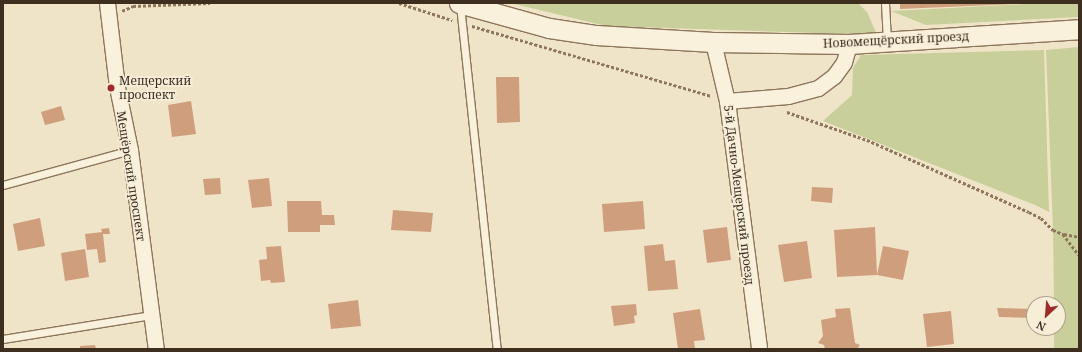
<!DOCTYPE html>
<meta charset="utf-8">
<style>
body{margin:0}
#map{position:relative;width:1082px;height:352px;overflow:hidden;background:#f0e4c8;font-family:"Noto Serif",serif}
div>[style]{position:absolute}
.green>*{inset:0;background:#c9cf9b}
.building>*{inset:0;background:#cf9f7d}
.path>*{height:2.5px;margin-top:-1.25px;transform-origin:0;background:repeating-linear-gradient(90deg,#8d765c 0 3px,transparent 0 5px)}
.roads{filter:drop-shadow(1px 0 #8d765c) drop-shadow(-1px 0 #8d765c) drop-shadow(0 1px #8d765c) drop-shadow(0 -1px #8d765c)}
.service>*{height:7px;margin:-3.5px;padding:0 3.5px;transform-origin:3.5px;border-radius:3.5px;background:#faf1dc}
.minor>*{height:15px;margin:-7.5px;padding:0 7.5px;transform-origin:7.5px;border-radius:7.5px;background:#faf1dc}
.tertiary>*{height:19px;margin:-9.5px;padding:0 9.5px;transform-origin:9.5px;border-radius:9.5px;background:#faf1dc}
.dots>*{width:11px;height:11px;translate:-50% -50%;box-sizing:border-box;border:2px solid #f7eed8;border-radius:50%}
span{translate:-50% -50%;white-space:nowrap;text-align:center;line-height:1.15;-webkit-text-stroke:3.5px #f7eed8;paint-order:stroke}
.street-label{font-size:12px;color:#3d2e20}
.poi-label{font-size:12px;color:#3d2e20}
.left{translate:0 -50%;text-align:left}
.frame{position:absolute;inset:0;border:4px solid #3d2e20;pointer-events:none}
.north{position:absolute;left:1026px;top:296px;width:40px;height:40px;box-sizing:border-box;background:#f7eed8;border:1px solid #ada18e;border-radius:50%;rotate:206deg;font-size:11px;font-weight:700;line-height:16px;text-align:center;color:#3d2e20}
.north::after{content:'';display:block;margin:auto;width:14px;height:18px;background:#9e2a2b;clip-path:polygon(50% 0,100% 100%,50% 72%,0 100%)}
</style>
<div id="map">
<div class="green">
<i style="clip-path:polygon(510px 3px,858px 3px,867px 12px,877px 35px,606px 26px)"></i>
<i style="clip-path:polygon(1046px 3px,1079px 3px,1079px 17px,926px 25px,891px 11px)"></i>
<i style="clip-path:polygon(1079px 47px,1079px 349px,1054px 349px,1054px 328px,1058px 328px,1058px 304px,1054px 304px,1053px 230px,1046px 50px)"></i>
<i style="clip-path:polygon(1044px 50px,1049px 212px,1035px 205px,823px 121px,852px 95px,853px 68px,861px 55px)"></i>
</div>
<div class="building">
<i style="clip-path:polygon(900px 3px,1016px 3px,1016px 4px,900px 9px)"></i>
<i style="clip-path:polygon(496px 77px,519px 77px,520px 122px,497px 123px)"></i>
<i style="clip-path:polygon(191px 101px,196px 134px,172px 137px,168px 105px)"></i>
<i style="clip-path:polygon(61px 106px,65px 120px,45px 125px,41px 112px)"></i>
<i style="clip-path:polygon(220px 178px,221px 194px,205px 195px,203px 179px)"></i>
<i style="clip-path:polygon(269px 178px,272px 206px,252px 208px,248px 180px)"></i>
<i style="clip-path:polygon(812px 187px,833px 188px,832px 203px,811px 201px)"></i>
<i style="clip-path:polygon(287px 201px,321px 201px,322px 215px,334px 215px,335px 225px,320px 225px,320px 232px,288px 232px)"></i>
<i style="clip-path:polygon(643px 201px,645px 229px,604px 232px,602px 204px)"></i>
<i style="clip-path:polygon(393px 210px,433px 213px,431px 232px,391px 230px)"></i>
<i style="clip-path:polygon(40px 218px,45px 246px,18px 251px,13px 224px)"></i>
<i style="clip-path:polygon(727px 227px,731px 260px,707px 263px,703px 230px)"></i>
<i style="clip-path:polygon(875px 227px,877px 275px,837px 277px,834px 230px)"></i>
<i style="clip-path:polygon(109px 228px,110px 234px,103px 234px,106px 262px,99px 263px,97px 249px,87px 250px,85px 234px,102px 232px,101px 229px)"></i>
<i style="clip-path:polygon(807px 241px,812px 278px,784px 282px,778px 245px)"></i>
<i style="clip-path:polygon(663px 244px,665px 261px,675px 260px,678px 289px,648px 291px,644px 246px)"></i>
<i style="clip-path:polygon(281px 246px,285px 282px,271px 283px,270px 280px,261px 281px,259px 260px,267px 259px,266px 247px)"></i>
<i style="clip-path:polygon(883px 246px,909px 251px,903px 280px,877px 275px)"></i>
<i style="clip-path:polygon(85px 249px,89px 277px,65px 281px,61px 253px)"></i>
<i style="clip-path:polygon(358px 300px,361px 326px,331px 329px,328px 304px)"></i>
<i style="clip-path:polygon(636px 304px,637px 315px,634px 316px,635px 323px,614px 326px,611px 306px)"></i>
<i style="clip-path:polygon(850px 308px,855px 343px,860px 345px,857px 349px,825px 349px,824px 345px,818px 343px,823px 336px,821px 320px,836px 317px,835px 309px)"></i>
<i style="clip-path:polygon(997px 308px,1034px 309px,1034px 318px,999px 317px)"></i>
<i style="clip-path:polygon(700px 309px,705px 340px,694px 341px,695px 349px,678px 349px,673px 313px)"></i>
<i style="clip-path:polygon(951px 311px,954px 344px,927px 347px,923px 314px)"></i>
<i style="clip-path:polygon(95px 345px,96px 349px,80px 349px,80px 346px)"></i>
</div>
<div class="path">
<i style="left:399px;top:3px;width:56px;rotate:17.8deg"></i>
<i style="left:122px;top:11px;width:12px;rotate:-24deg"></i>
<i style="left:133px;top:6px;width:77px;rotate:-2.2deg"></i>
<i style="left:472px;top:26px;width:249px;rotate:16.3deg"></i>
<i style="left:787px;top:112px;width:85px;rotate:19.3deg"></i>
<i style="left:867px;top:140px;width:177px;rotate:24deg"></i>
<i style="left:1029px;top:212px;width:13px;rotate:27deg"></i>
<i style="left:1041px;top:218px;width:17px;rotate:45deg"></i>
<i style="left:1053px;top:230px;width:11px;rotate:22deg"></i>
<i style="left:1063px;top:234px;width:26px;rotate:53deg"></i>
<i style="left:1064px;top:234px;width:15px;rotate:11deg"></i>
</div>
<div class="roads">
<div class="service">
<i style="left:885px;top:3px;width:37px;rotate:87deg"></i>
<i style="left:460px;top:5px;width:346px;rotate:83.9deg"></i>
<i style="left:3px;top:185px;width:132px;rotate:-15.4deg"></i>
<i style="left:3px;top:339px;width:150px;rotate:-9.2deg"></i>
</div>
<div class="minor">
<i style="left:107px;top:3px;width:85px;rotate:83.2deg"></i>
<i style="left:117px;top:87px;width:64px;rotate:78.3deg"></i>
<i style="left:130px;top:150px;width:201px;rotate:82.6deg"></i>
<i style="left:713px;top:42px;width:61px;rotate:76.7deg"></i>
<i style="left:727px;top:101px;width:250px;rotate:82.6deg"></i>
<i style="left:727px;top:101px;width:61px;rotate:-4.7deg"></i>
<i style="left:788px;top:96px;width:31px;rotate:-15deg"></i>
<i style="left:818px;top:88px;width:20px;rotate:-37deg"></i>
<i style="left:834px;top:76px;width:17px;rotate:-54deg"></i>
<i style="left:844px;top:62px;width:19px;rotate:-74deg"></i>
</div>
<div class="tertiary">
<i style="left:459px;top:3px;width:93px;rotate:15.5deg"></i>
<i style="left:549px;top:28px;width:48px;rotate:8.5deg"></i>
<i style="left:596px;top:35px;width:117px;rotate:3.4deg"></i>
<i style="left:713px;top:42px;width:136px;rotate:0.8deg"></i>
<i style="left:849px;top:44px;width:230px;rotate:-3.7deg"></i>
</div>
</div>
<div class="dots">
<i style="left:111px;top:88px;background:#9e2a2b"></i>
</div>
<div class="street-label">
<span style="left:896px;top:40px;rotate:-3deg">Новомещёрский проезд</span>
<span style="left:131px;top:176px;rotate:81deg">Мещёрский проспект</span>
<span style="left:739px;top:195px;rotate:83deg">5-й Дачно-Мещерский проезд</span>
</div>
<div class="poi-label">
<span class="left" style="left:119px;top:88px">Мещерский<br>проспект</span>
</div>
<div class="frame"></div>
<div class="north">N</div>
</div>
